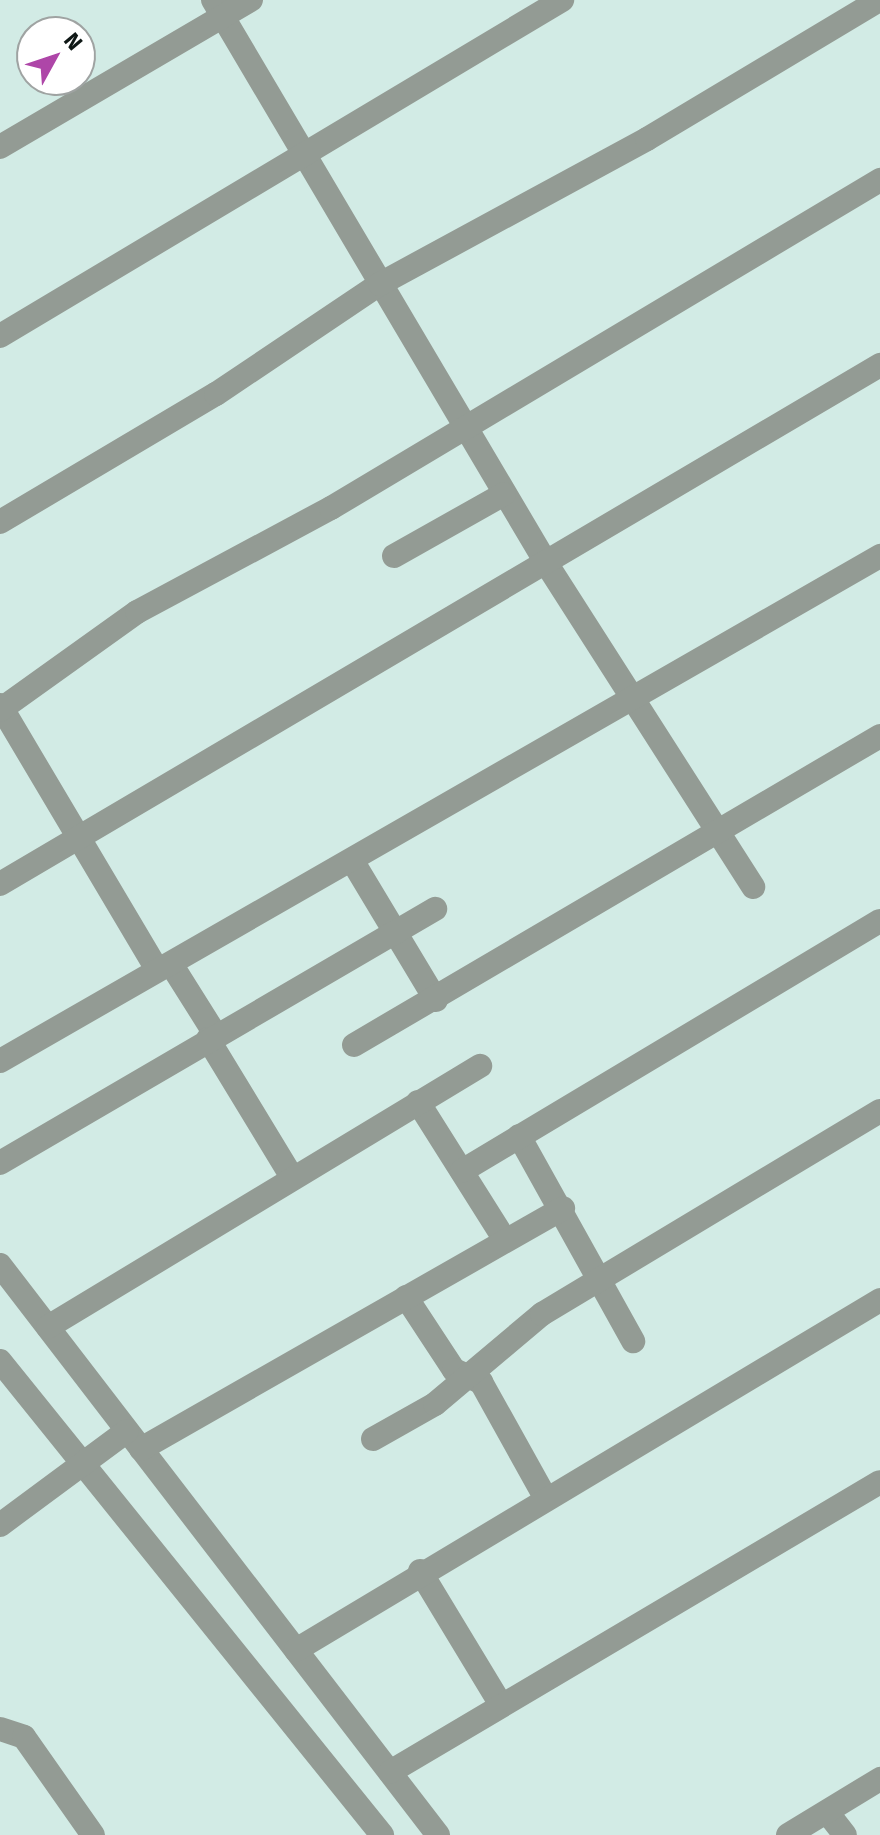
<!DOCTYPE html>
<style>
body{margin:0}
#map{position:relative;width:880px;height:1835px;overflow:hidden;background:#d2ebe5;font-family:"Fira Sans",sans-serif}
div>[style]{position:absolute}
.minor>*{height:24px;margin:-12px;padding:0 12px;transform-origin:12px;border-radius:12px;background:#939b94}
span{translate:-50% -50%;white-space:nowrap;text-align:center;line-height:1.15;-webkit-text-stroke:7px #fff;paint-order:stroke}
.north{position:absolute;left:16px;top:16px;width:80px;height:80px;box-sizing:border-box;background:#fff;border:2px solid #9fa3a2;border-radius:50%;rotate:50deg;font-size:22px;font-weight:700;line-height:32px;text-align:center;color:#0f1816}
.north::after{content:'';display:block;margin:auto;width:28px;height:36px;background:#ae46a8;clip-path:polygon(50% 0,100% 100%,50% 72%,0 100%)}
</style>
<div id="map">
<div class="minor">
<i style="left:213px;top:0;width:658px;rotate:59.38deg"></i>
<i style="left:548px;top:566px;width:381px;rotate:57.4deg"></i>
<i style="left:0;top:147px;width:291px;rotate:-30.4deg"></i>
<i style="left:0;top:336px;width:655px;rotate:-30.87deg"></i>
<i style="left:0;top:522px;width:251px;rotate:-30.7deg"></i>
<i style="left:216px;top:394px;width:197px;rotate:-33.9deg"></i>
<i style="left:380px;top:284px;width:304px;rotate:-28.5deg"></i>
<i style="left:647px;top:139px;width:270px;rotate:-30.9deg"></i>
<i style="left:394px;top:556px;width:126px;rotate:-29.4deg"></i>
<i style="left:0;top:705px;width:306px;rotate:59.3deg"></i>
<i style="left:0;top:710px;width:168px;rotate:-35.6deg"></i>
<i style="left:137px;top:612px;width:220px;rotate:-28.2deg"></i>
<i style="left:331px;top:508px;width:640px;rotate:-30.86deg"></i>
<i style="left:353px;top:862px;width:161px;rotate:59deg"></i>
<i style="left:0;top:884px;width:1022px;rotate:-30.53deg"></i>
<i style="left:171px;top:964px;width:83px;rotate:57.8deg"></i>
<i style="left:208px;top:1039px;width:162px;rotate:58.7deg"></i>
<i style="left:354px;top:1045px;width:610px;rotate:-30.43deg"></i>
<i style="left:0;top:1061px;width:1015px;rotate:-29.85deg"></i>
<i style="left:418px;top:1102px;width:163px;rotate:57.8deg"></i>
<i style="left:519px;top:1136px;width:235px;rotate:60.9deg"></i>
<i style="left:0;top:1163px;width:504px;rotate:-30.28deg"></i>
<i style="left:462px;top:1171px;width:487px;rotate:-30.9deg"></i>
<i style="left:0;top:1265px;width:719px;rotate:52.46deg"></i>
<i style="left:406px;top:1297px;width:87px;rotate:56.7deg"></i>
<i style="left:454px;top:1370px;width:30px;rotate:24deg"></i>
<i style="left:481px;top:1382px;width:132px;rotate:60.9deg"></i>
<i style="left:48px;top:1327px;width:505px;rotate:-31.14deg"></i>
<i style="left:0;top:1361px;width:609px;rotate:51.13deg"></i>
<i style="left:373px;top:1439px;width:71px;rotate:-29.4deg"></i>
<i style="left:435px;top:1404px;width:140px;rotate:-40.1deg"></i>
<i style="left:542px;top:1314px;width:394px;rotate:-31deg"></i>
<i style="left:141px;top:1449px;width:486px;rotate:-29.7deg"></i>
<i style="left:0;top:1525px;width:158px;rotate:-36.5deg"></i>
<i style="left:420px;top:1571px;width:154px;rotate:58.8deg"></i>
<i style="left:296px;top:1650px;width:681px;rotate:-30.93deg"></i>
<i style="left:0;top:1729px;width:25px;rotate:18deg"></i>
<i style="left:24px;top:1737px;width:120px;rotate:54.9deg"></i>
<i style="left:390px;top:1772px;width:569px;rotate:-30.62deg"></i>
<i style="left:827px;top:1812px;width:29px;rotate:52deg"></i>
<i style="left:788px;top:1835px;width:108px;rotate:-31.3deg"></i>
</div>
<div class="north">N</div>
</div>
